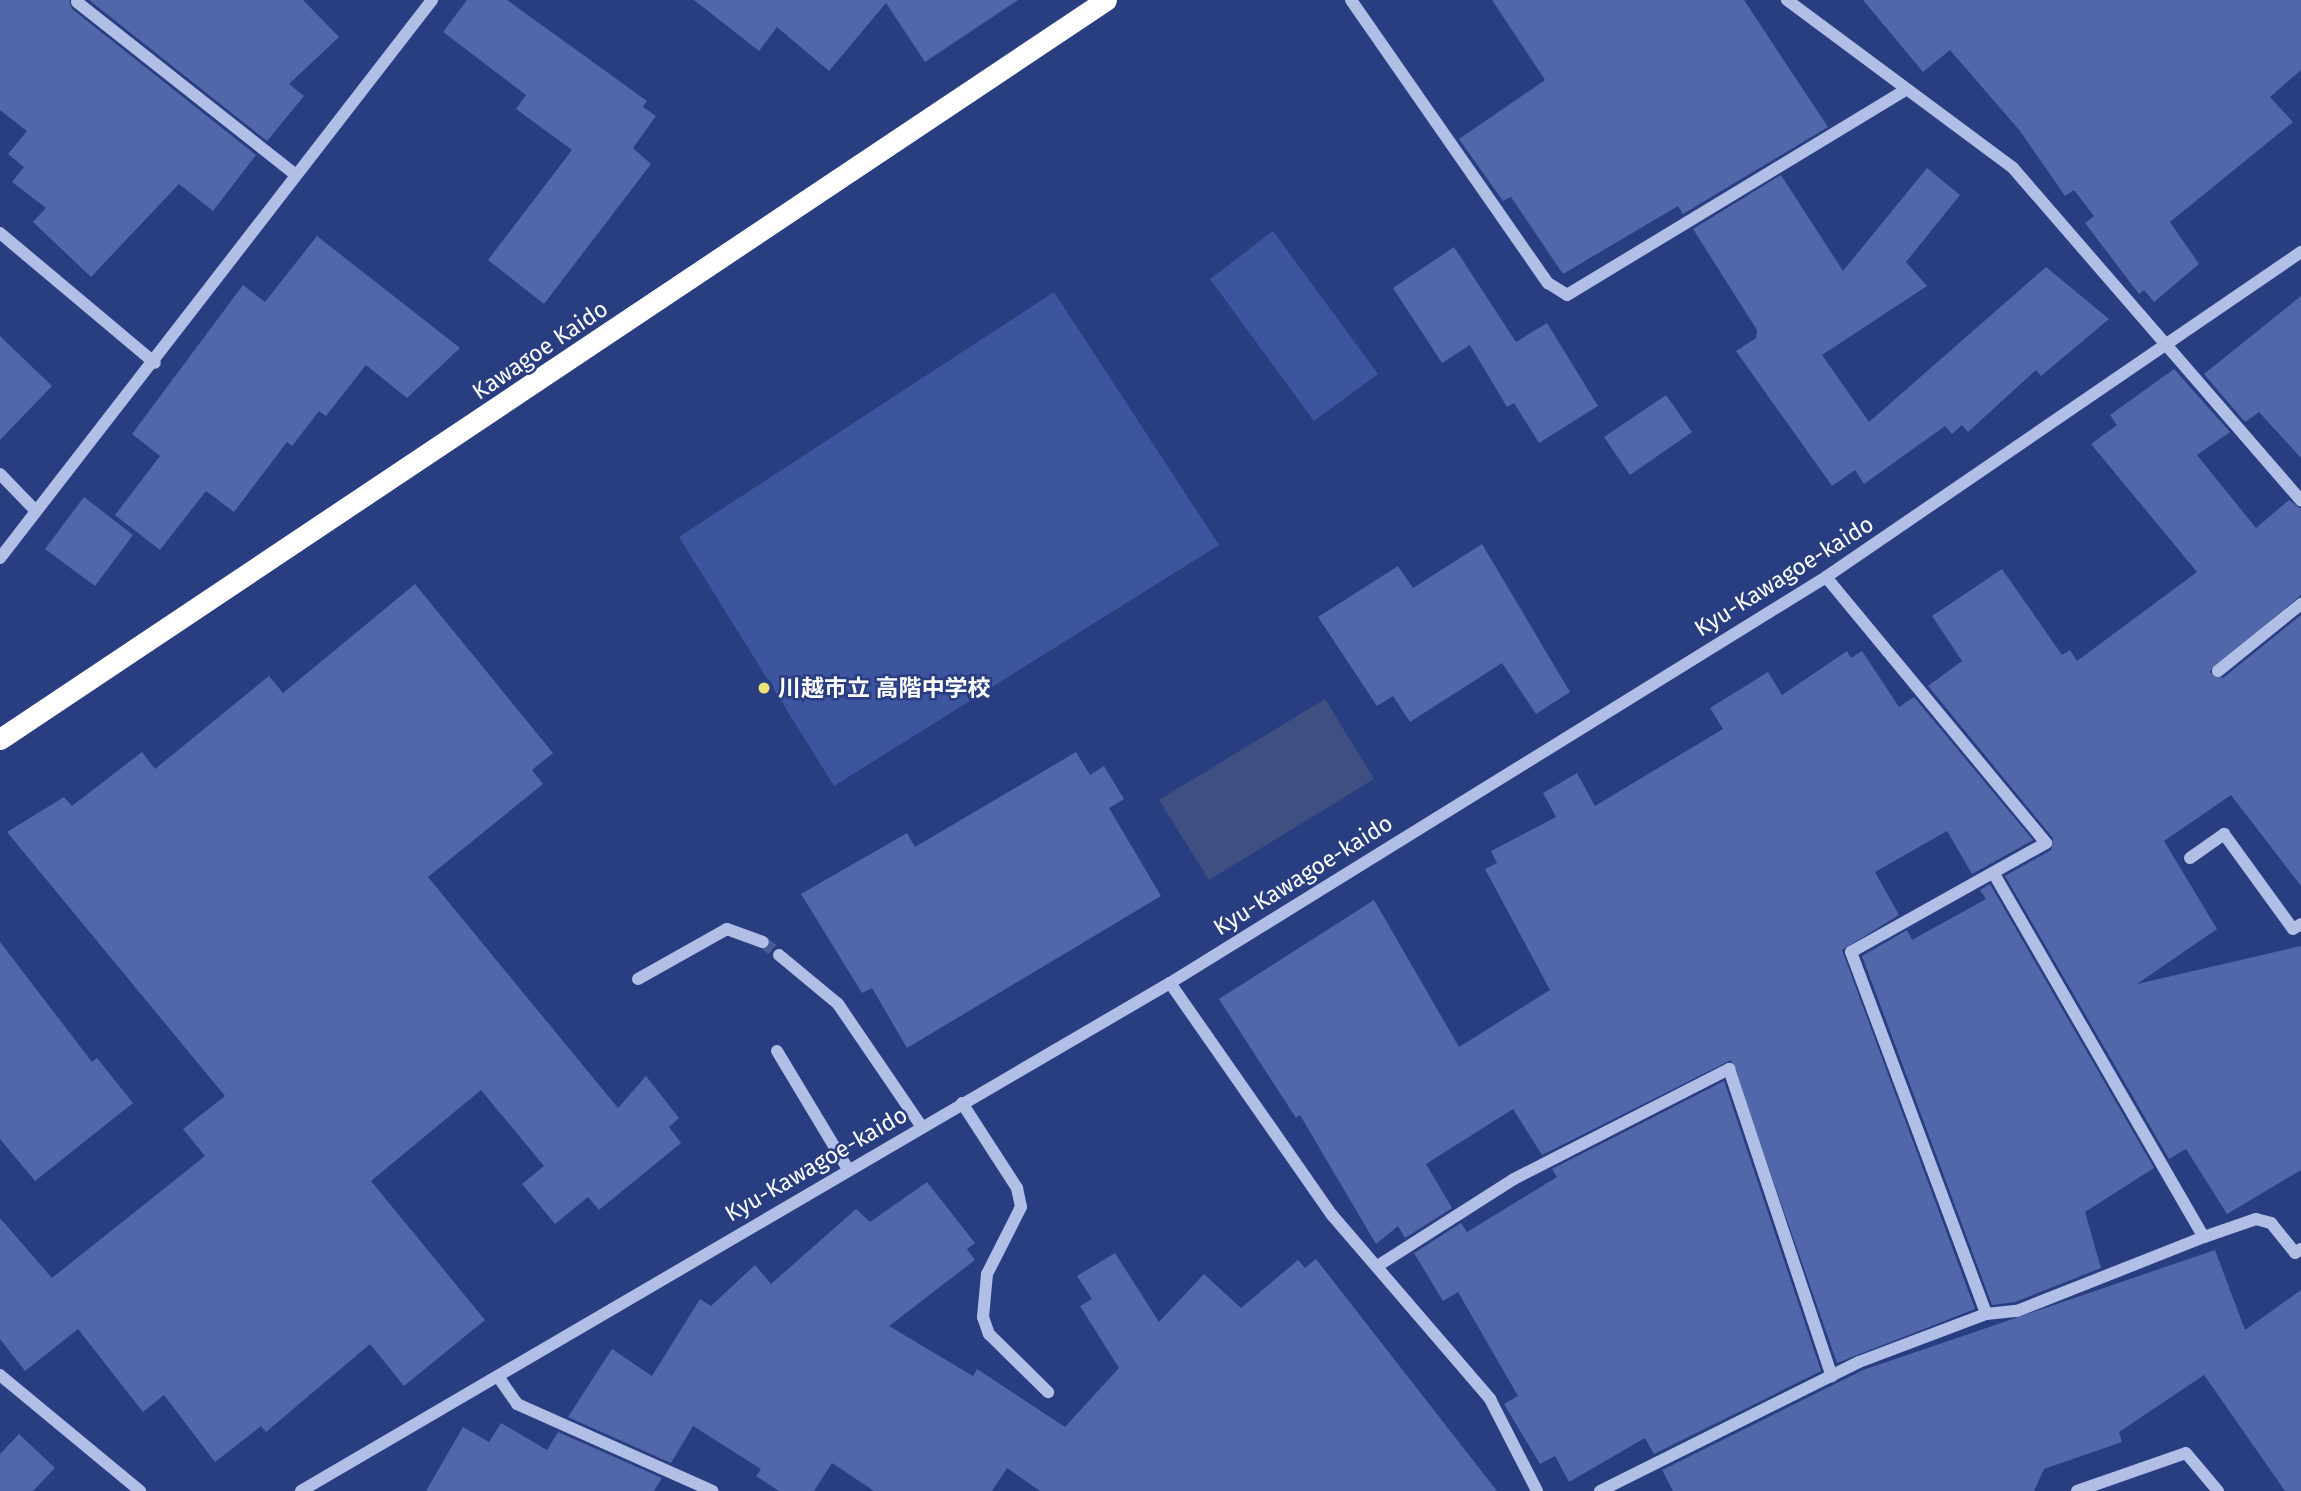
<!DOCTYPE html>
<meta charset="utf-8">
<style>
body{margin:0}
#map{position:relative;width:2301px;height:1491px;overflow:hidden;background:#293d81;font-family:"Fira Sans","Noto Sans JP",sans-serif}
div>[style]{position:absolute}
.green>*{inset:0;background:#3d559e}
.water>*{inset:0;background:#404f81}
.building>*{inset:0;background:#5167a9}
.minor-tunnel>*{height:12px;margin-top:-6px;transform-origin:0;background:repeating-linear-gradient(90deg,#495a94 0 12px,transparent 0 18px)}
.minor>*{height:12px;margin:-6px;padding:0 6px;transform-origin:6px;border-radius:6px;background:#b1bee6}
.highway>*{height:21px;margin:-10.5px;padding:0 10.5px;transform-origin:10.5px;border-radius:10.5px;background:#fff}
.dots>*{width:19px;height:19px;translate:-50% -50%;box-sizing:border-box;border:4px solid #293d81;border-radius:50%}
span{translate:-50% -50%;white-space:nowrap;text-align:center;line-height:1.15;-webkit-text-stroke:5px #293d81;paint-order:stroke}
.street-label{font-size:23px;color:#fff}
.poi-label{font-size:23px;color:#fff;font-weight:700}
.left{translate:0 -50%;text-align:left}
</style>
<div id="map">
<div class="green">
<i style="clip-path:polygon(1273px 231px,1378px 374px,1314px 421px,1210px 279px)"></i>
<i style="clip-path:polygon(1054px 292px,1219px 545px,834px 786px,679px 537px)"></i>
</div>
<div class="water">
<i style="clip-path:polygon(1325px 699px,1374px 779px,1209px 880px,1159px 800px)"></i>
</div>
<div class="building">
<i style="clip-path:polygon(0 0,69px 0,72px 9px,256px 155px,213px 211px,179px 184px,91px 277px,33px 222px,46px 208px,12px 182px,24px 167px,8px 154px,27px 131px,0 110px)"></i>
<i style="clip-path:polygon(89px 0,303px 0,339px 37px,289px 84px,304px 96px,267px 141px)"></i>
<i style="clip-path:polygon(467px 0,507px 0,647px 101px,643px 107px,656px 116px,633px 148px,651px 164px,544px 304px,488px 260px,572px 150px,516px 109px,526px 95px,443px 32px)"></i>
<i style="clip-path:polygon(694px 0,1018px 0,925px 62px,886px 3px,829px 71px,777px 27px,759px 51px)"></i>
<i style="clip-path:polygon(1492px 0,1744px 0,1828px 127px,1683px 214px,1678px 206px,1563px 274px,1511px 197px,1503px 201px,1459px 139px,1545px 80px)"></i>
<i style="clip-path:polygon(1863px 0,2301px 0,2301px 70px,2270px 97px,2293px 122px,2170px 222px,2199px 264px,2154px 302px,2144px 290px,2139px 294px,2085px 223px,2094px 216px,2074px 190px,2065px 196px,2020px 131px,1950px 50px,1923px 72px)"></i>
<i style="clip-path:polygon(1927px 168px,1960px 195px,1906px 262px,1927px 286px,1822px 355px,1869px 422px,2046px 267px,2109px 319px,2041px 376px,2036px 370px,1968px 432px,1962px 425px,1952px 434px,1945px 426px,1864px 484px,1855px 470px,1832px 486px,1736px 351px,1756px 338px,1757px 330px,1693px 229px,1781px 175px,1843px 271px)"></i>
<i style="clip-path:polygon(317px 236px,460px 348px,407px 398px,366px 365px,326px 416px,319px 411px,292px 446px,287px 442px,234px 512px,206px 491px,160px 550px,115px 515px,160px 456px,132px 434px,243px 285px,265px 302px)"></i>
<i style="clip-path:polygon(1454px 247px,1516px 342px,1547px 323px,1598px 406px,1539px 443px,1514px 403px,1507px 407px,1470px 345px,1442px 363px,1393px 288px)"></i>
<i style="clip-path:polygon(2301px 296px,2301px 458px,2259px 412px,2245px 422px,2204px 374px)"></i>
<i style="clip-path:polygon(0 336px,52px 386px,0 440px)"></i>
<i style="clip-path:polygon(2174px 369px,2230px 432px,2197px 455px,2256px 528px,2289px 500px,2301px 509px,2301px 595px,2209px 672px,2223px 678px,2301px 615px,2301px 886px,2231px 795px,2164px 841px,2217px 929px,2137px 984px,2301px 946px,2301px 1170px,2227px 1214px,2186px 1149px,2169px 1159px,2005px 876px,2051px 850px,2053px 838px,1928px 686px,1962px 661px,1932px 616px,2002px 569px,2062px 655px,2070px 650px,2077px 661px,2197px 572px,2091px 444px,2117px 425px,2110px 415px)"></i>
<i style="clip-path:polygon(1666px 395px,1692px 432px,1630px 475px,1604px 437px)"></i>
<i style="clip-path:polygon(84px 497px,133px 535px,95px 586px,45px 549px)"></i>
<i style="clip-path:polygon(1482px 544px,1570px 692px,1536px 714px,1502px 663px,1410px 722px,1393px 696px,1377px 706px,1318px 617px,1398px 566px,1413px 588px)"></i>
<i style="clip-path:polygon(415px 584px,553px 753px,532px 770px,543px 784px,428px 877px,618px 1108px,646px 1076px,679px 1118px,669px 1127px,681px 1143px,599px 1210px,588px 1197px,555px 1224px,522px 1184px,544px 1166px,481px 1090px,371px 1181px,485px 1320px,404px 1386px,370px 1344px,266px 1432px,261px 1426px,215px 1462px,164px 1395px,143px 1412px,78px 1329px,25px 1371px,0 1339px,0 1218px,52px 1278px,205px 1156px,183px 1129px,225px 1096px,7px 832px,64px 797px,72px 806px,142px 752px,155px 769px,269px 676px,283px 693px)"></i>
<i style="clip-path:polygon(1847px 651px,1851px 658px,1862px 651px,1899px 707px,1914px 697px,2033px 840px,1972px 874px,1947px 831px,1875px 872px,1899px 915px,1842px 950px,1975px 1309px,1837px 1363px,1731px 1060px,1542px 1155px,1513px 1109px,1426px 1164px,1452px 1208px,1405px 1238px,1398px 1226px,1376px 1244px,1300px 1115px,1296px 1118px,1219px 999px,1374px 900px,1459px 1047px,1550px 990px,1485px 869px,1497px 863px,1491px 851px,1556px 817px,1543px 793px,1577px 773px,1595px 806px,1723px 729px,1710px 708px,1768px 672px,1782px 695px)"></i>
<i style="clip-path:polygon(1076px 752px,1090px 775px,1104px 766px,1124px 799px,1109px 808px,1161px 896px,907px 1048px,872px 988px,862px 993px,801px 894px,907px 833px,915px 847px)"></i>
<i style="clip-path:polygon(1990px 884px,2154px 1168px,2085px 1212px,2101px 1268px,2015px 1302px,1992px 1305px,1862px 956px,1907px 930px,1912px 940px,1986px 899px,1980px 890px)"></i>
<i style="clip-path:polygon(0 942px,92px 1062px,97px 1058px,133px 1103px,35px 1181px,0 1139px)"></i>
<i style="clip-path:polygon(1724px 1081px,1821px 1371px,1654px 1454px,1645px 1438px,1569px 1482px,1555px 1456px,1540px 1464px,1504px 1404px,1518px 1396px,1458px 1292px,1443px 1301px,1414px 1253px,1461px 1223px,1467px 1232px,1557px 1177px,1552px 1169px)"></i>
<i style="clip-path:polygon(927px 1182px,975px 1243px,967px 1249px,975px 1260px,889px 1326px,973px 1376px,977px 1369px,1065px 1427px,1119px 1368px,1080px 1306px,1092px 1299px,1077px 1276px,1115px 1253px,1159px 1322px,1204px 1274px,1241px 1308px,1298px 1260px,1305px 1268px,1316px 1259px,1497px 1491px,1040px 1491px,1007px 1468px,992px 1491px,874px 1491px,832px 1463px,814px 1491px,779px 1491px,756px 1476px,761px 1469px,693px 1426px,671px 1463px,568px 1417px,612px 1349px,652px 1376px,700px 1299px,711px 1306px,755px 1265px,771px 1284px,856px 1209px,870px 1222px)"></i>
<i style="clip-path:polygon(2215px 1250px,2245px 1330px,2301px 1290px,2301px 1491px,2285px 1491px,2204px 1375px,2119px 1432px,2122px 1442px,2044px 1469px,2034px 1491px,1673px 1491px,1662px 1470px,1863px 1370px)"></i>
<i style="clip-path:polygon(501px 1423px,547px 1450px,558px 1432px,662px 1478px,654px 1491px,426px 1491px,463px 1427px,489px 1442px)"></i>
<i style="clip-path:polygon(19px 1434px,55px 1468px,33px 1491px,0 1491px,0 1454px)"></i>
</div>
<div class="minor-tunnel">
<i style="left:763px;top:942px;width:21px;rotate:39deg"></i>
</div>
<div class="minor">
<i style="left:1351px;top:0;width:345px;rotate:55.2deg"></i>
<i style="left:1548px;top:283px;width:22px;rotate:32deg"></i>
<i style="left:1567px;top:295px;width:395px;rotate:-31.2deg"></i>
<i style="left:1787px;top:0;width:282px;rotate:36.6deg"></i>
<i style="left:2013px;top:168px;width:440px;rotate:49.1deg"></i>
<i style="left:77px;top:2px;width:279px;rotate:38.3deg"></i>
<i style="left:0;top:233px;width:202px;rotate:40deg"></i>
<i style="left:0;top:474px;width:50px;rotate:45.8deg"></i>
<i style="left:0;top:558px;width:706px;rotate:-52.25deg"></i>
<i style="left:1826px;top:577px;width:345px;rotate:50.4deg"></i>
<i style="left:2046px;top:843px;width:223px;rotate:150.8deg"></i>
<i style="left:1851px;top:952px;width:386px;rotate:69.5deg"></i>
<i style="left:2218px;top:671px;width:107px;rotate:-38.9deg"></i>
<i style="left:2190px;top:858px;width:42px;rotate:-35.2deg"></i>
<i style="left:2224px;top:834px;width:117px;rotate:54deg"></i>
<i style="left:2293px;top:929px;width:9px;rotate:-32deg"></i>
<i style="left:1994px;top:874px;width:419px;rotate:60deg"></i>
<i style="left:779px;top:955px;width:77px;rotate:39.7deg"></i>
<i style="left:838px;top:1004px;width:149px;rotate:55.7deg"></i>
<i style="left:638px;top:979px;width:102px;rotate:-29.3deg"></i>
<i style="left:727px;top:929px;width:38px;rotate:20deg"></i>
<i style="left:1170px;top:983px;width:283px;rotate:55.1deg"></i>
<i style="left:1332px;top:1215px;width:243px;rotate:49.3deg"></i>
<i style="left:1490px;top:1399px;width:103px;rotate:62.9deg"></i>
<i style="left:777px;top:1051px;width:138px;rotate:59deg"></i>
<i style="left:962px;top:1103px;width:101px;rotate:57.1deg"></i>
<i style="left:1017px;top:1188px;width:19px;rotate:78deg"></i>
<i style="left:1021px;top:1207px;width:75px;rotate:116.9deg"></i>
<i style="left:987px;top:1274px;width:43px;rotate:95.3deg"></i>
<i style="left:983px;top:1317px;width:18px;rotate:71deg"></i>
<i style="left:989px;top:1334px;width:83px;rotate:44.5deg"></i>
<i style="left:1379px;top:1265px;width:160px;rotate:-32.5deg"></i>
<i style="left:1514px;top:1179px;width:242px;rotate:-27.1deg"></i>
<i style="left:1729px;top:1069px;width:324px;rotate:71.5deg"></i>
<i style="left:0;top:1375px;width:182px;rotate:39.6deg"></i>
<i style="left:499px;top:1378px;width:32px;rotate:55deg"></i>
<i style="left:517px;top:1404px;width:214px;rotate:24deg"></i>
<i style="left:301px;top:1491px;width:1007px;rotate:-30.31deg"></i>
<i style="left:1170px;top:983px;width:771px;rotate:-31.75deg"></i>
<i style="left:1826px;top:577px;width:576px;rotate:-34.38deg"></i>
<i style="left:1600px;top:1491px;width:289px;rotate:-26.5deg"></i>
<i style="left:1859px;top:1362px;width:136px;rotate:-20.7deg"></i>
<i style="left:1986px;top:1314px;width:31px;rotate:-6deg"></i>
<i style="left:2017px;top:1311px;width:201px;rotate:-21.6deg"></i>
<i style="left:2204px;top:1237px;width:55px;rotate:-19.1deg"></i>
<i style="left:2256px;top:1219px;width:16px;rotate:15deg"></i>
<i style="left:2271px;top:1223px;width:38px;rotate:51deg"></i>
<i style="left:2295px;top:1253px;width:7px;rotate:-34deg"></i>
<i style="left:2077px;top:1491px;width:115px;rotate:-19.2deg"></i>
<i style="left:2186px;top:1453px;width:50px;rotate:49.9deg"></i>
</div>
<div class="highway">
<i style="left:0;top:739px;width:1330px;rotate:-33.75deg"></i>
</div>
<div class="dots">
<i style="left:764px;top:688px;background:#ede378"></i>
</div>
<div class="street-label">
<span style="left:540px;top:350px;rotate:-34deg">Kawagoe Kaido</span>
<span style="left:1784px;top:576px;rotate:-32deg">Kyu-Kawagoe-kaido</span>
<span style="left:1303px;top:875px;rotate:-32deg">Kyu-Kawagoe-kaido</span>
<span style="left:816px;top:1164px;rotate:-30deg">Kyu-Kawagoe-kaido</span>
</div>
<div class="poi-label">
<span class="left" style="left:778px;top:688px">川越市立 高階中学校</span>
</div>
</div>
